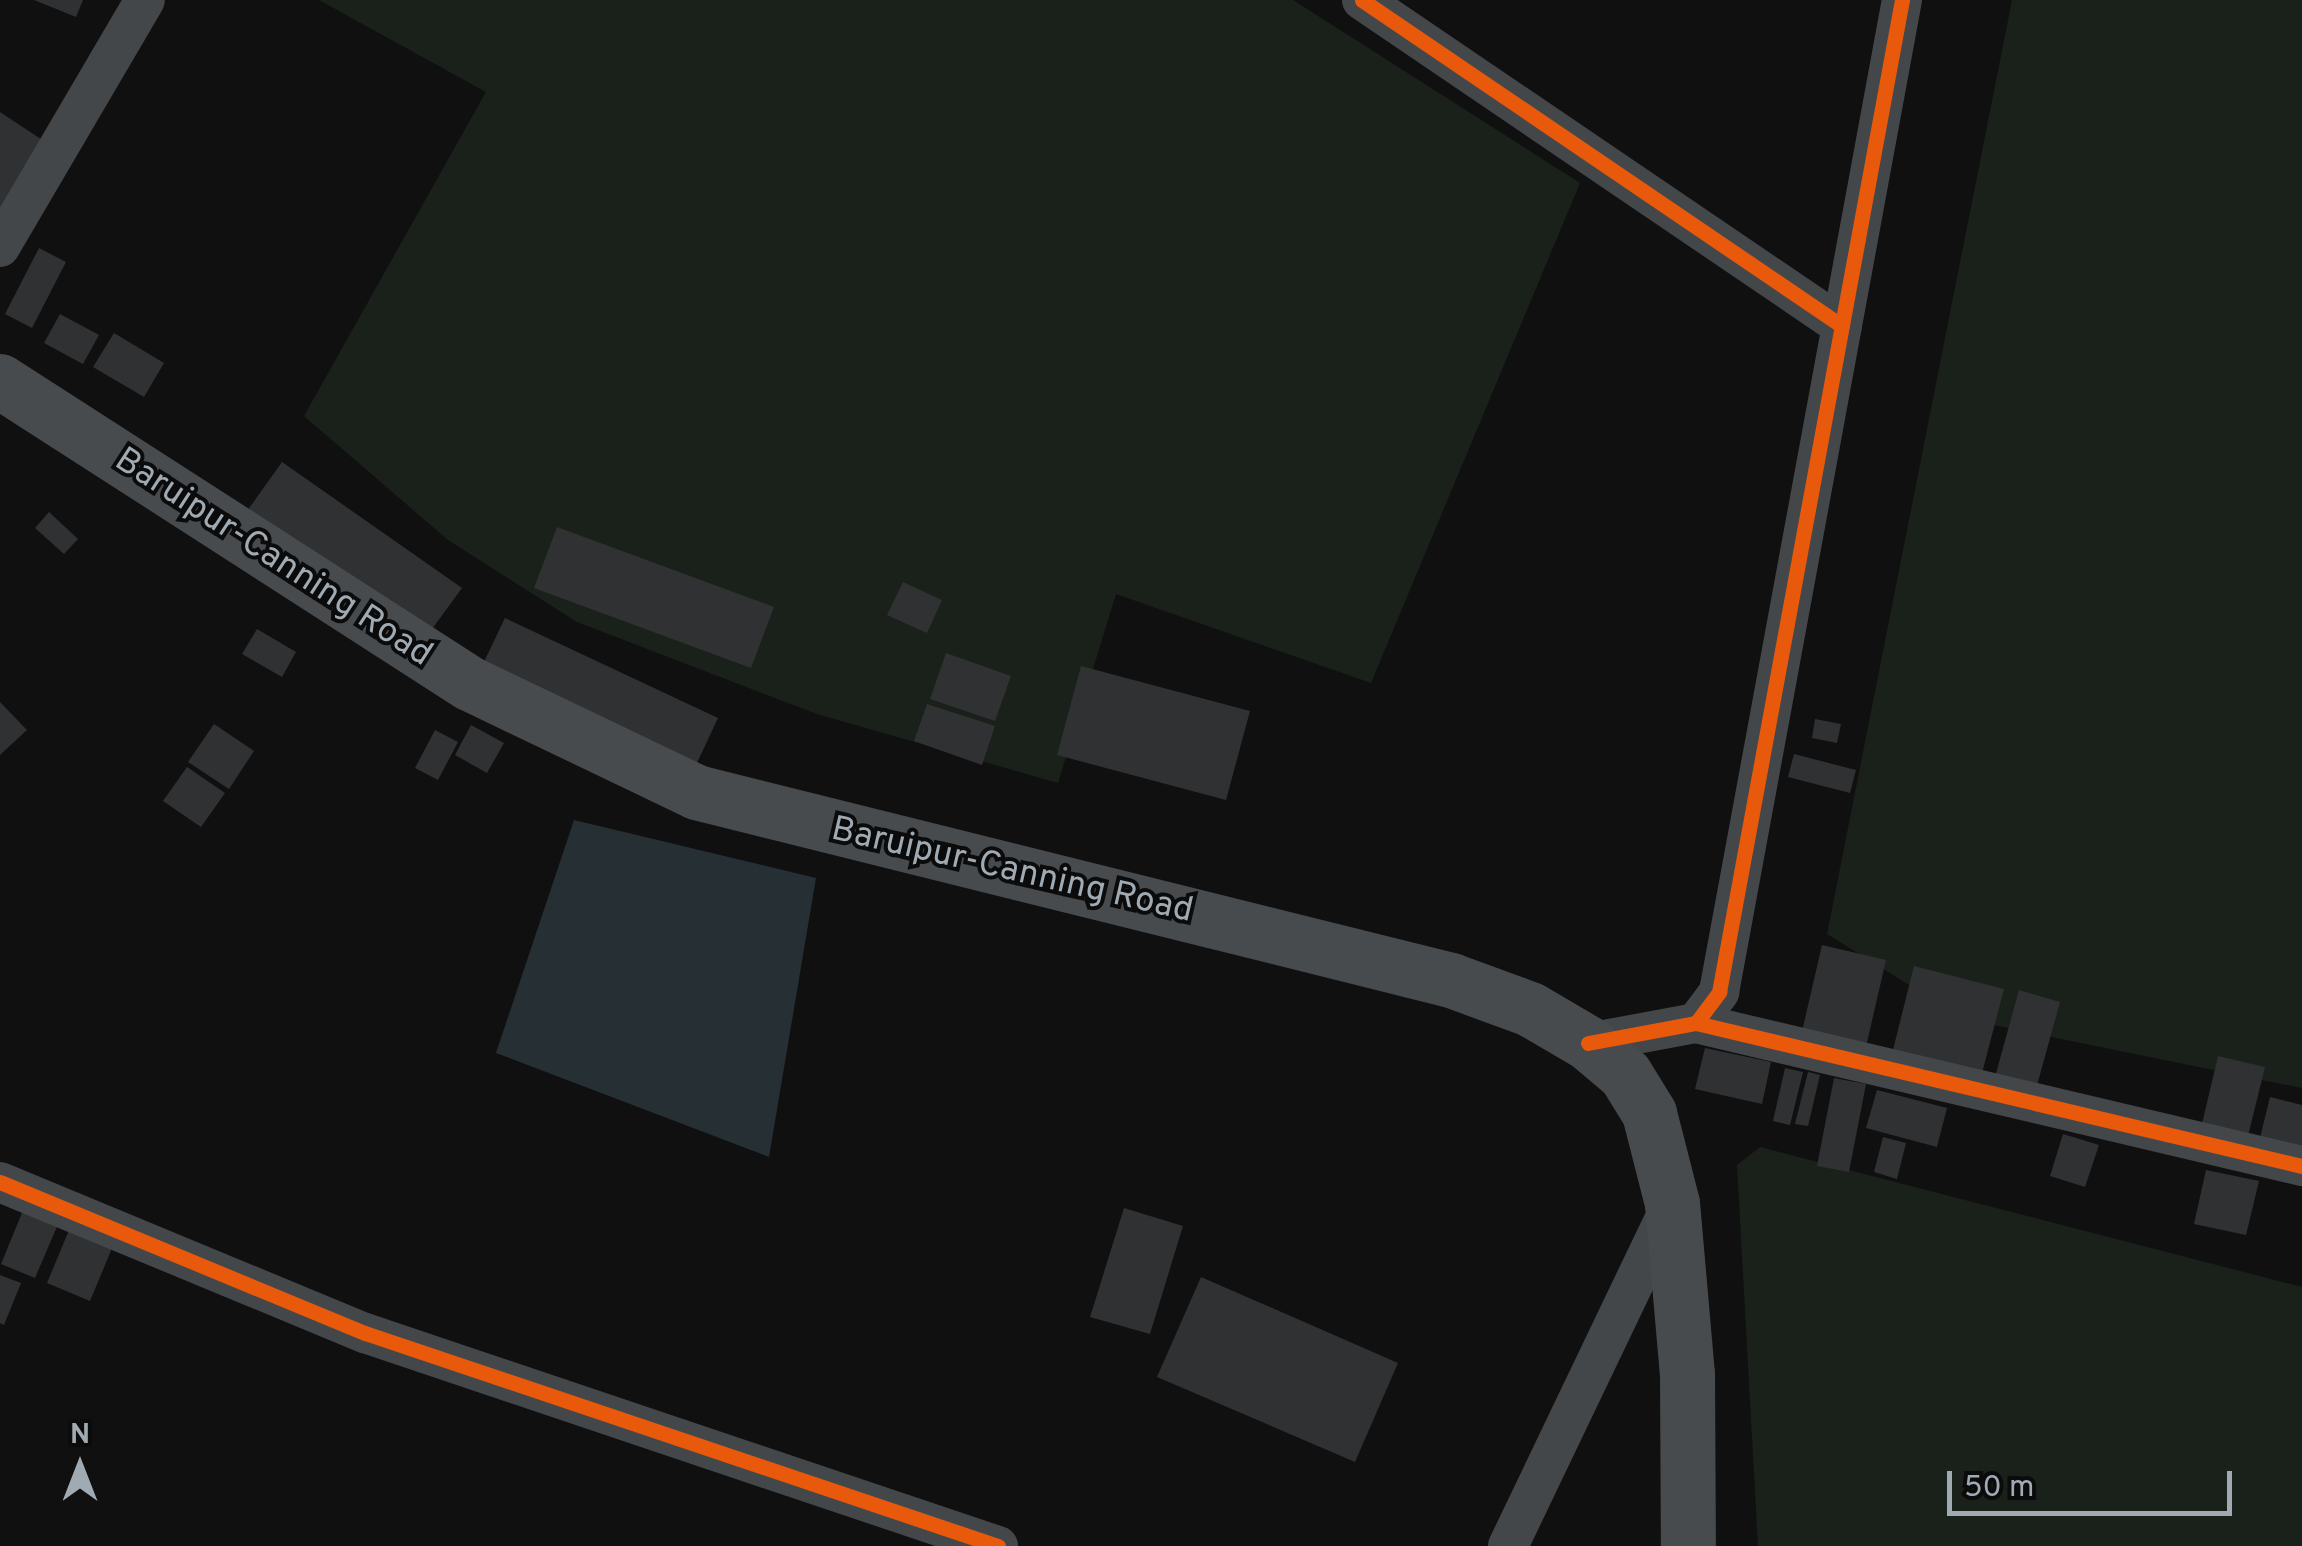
<!DOCTYPE html>
<style>
body{margin:0}
#map{position:relative;width:2302px;height:1546px;overflow:hidden;background:#101011;font-family:Overpass,sans-serif}
div>[style]{position:absolute}
.green>*{inset:0;background:#1a211b}
.water>*{inset:0;background:#263034}
.building>*{inset:0;background:#303133}
.street>*{height:40px;margin:-20px;padding:0 20px;transform-origin:20px;border-radius:20px;background:#444749}
.secondary>*{height:55px;margin:-27.5px;padding:0 27.5px;transform-origin:27.5px;border-radius:27.5px;background:#484b4d}
.cycleway>*{height:15px;margin:-7.5px;padding:0 7.5px;transform-origin:7.5px;border-radius:7.5px;background:#e8590c}
span{translate:-50% -50%;white-space:nowrap;text-align:center;line-height:1.15;-webkit-text-stroke:8px #0b0b0c;paint-order:stroke}
.street-label{font-size:35px;color:#a0aab3}
.north{position:absolute;left:30px;top:1416px;width:100px;height:100px;-webkit-text-stroke:8px #0b0b0c;paint-order:stroke;rotate:0deg;font-size:28px;font-weight:700;line-height:40px;text-align:center;color:#a0aab3}
.north::after{content:'';display:block;margin:auto;width:35px;height:45px;background:#a0aab3;clip-path:polygon(50% 0,100% 100%,50% 72%,0 100%)}
.scale{position:absolute;left:1947px;top:1471px;width:285px;height:45px;box-sizing:border-box;border:5px solid #a0aab3;border-top:0;padding-left:12px;font-size:30px;line-height:35px;white-space:nowrap;color:#a0aab3;-webkit-text-stroke:8px #0b0b0c;paint-order:stroke}
</style>
<div id="map">
<div class="green">
<i style="clip-path:polygon(319px 0,1293px 0,1580px 183px,1371px 683px,1116px 594px,1058px 783px,817px 714px,577px 622px,448px 540px,304px 416px,486px 92px)"></i>
<i style="clip-path:polygon(2012px 0,2302px 0,2302px 1088px,1964px 1019px,1827px 934px)"></i>
<i style="clip-path:polygon(1760px 1147px,2302px 1287px,2302px 1546px,1758px 1546px,1737px 1165px)"></i>
</div>
<div class="water">
<i style="clip-path:polygon(574px 820px,816px 878px,769px 1157px,496px 1053px)"></i>
</div>
<div class="building">
<i style="clip-path:polygon(34px 0,83px 0,76px 17px)"></i>
<i style="clip-path:polygon(0 112px,50px 145px,0 213px)"></i>
<i style="clip-path:polygon(39px 248px,66px 262px,32px 328px,5px 314px)"></i>
<i style="clip-path:polygon(60px 314px,99px 335px,83px 364px,44px 343px)"></i>
<i style="clip-path:polygon(114px 333px,164px 363px,144px 397px,93px 367px)"></i>
<i style="clip-path:polygon(282px 462px,462px 588px,427px 636px,247px 511px)"></i>
<i style="clip-path:polygon(49px 512px,78px 539px,64px 554px,35px 528px)"></i>
<i style="clip-path:polygon(557px 527px,774px 607px,751px 668px,534px 588px)"></i>
<i style="clip-path:polygon(903px 582px,942px 600px,927px 633px,887px 615px)"></i>
<i style="clip-path:polygon(505px 618px,718px 718px,696px 765px,482px 666px)"></i>
<i style="clip-path:polygon(257px 629px,296px 652px,282px 677px,242px 654px)"></i>
<i style="clip-path:polygon(946px 653px,1011px 676px,995px 721px,930px 699px)"></i>
<i style="clip-path:polygon(1081px 666px,1250px 711px,1226px 800px,1057px 755px)"></i>
<i style="clip-path:polygon(0 702px,27px 730px,0 755px)"></i>
<i style="clip-path:polygon(927px 704px,995px 726px,982px 765px,914px 741px)"></i>
<i style="clip-path:polygon(1815px 719px,1841px 724px,1837px 743px,1812px 738px)"></i>
<i style="clip-path:polygon(214px 724px,254px 751px,229px 789px,188px 762px)"></i>
<i style="clip-path:polygon(471px 725px,504px 743px,487px 773px,455px 755px)"></i>
<i style="clip-path:polygon(435px 730px,458px 742px,438px 780px,415px 768px)"></i>
<i style="clip-path:polygon(1794px 754px,1856px 770px,1850px 793px,1788px 777px)"></i>
<i style="clip-path:polygon(187px 767px,225px 793px,201px 827px,163px 801px)"></i>
<i style="clip-path:polygon(1822px 945px,1886px 960px,1865px 1051px,1801px 1036px)"></i>
<i style="clip-path:polygon(1914px 966px,2004px 989px,1981px 1077px,1892px 1054px)"></i>
<i style="clip-path:polygon(2019px 990px,2060px 1002px,2036px 1089px,1995px 1077px)"></i>
<i style="clip-path:polygon(1705px 1048px,1771px 1062px,1762px 1104px,1695px 1089px)"></i>
<i style="clip-path:polygon(2218px 1056px,2265px 1067px,2247px 1140px,2201px 1128px)"></i>
<i style="clip-path:polygon(1785px 1068px,1803px 1072px,1790px 1125px,1773px 1121px)"></i>
<i style="clip-path:polygon(1808px 1072px,1820px 1075px,1808px 1126px,1795px 1124px)"></i>
<i style="clip-path:polygon(1834px 1078px,1866px 1084px,1849px 1172px,1817px 1166px)"></i>
<i style="clip-path:polygon(1877px 1090px,1947px 1108px,1937px 1147px,1866px 1128px)"></i>
<i style="clip-path:polygon(2270px 1097px,2302px 1105px,2302px 1152px,2259px 1142px)"></i>
<i style="clip-path:polygon(2063px 1134px,2099px 1145px,2085px 1187px,2050px 1176px)"></i>
<i style="clip-path:polygon(1883px 1137px,1906px 1143px,1897px 1179px,1874px 1172px)"></i>
<i style="clip-path:polygon(2206px 1170px,2259px 1181px,2246px 1235px,2194px 1224px)"></i>
<i style="clip-path:polygon(24px 1208px,59px 1222px,35px 1278px,1px 1264px)"></i>
<i style="clip-path:polygon(1124px 1208px,1183px 1226px,1150px 1334px,1090px 1317px)"></i>
<i style="clip-path:polygon(72px 1223px,115px 1241px,90px 1301px,47px 1283px)"></i>
<i style="clip-path:polygon(0 1275px,21px 1283px,4px 1325px,0 1323px)"></i>
<i style="clip-path:polygon(1201px 1277px,1398px 1363px,1355px 1462px,1157px 1377px)"></i>
</div>
<div class="street">
<i style="left:1362px;top:0;width:580px;rotate:34.18deg"></i>
<i style="left:0;top:247px;width:286px;rotate:-59.6deg"></i>
<i style="left:1696px;top:1023px;width:623px;rotate:13.28deg"></i>
<i style="left:1588px;top:1043px;width:110px;rotate:-10.5deg"></i>
<i style="left:1696px;top:1023px;width:39px;rotate:-53deg"></i>
<i style="left:1719px;top:992px;width:1009px;rotate:-79.55deg"></i>
<i style="left:0;top:1182px;width:395px;rotate:22.5deg"></i>
<i style="left:365px;top:1333px;width:668px;rotate:18.6deg"></i>
<i style="left:1508px;top:1546px;width:380px;rotate:-64.4deg"></i>
</div>
<div class="secondary">
<i style="left:0;top:381px;width:558px;rotate:32.78deg"></i>
<i style="left:469px;top:683px;width:252px;rotate:25.6deg"></i>
<i style="left:696px;top:792px;width:778px;rotate:13.98deg"></i>
<i style="left:1451px;top:980px;width:84px;rotate:20.2deg"></i>
<i style="left:1530px;top:1009px;width:67px;rotate:30.4deg"></i>
<i style="left:1588px;top:1043px;width:48px;rotate:40deg"></i>
<i style="left:1625px;top:1074px;width:46px;rotate:58.4deg"></i>
<i style="left:1649px;top:1113px;width:93px;rotate:75.7deg"></i>
<i style="left:1672px;top:1203px;width:172px;rotate:85deg"></i>
<i style="left:1687px;top:1374px;width:172px;rotate:89.7deg"></i>
</div>
<div class="cycleway">
<i style="left:1362px;top:0;width:580px;rotate:34.18deg"></i>
<i style="left:1696px;top:1023px;width:623px;rotate:13.28deg"></i>
<i style="left:1588px;top:1043px;width:110px;rotate:-10.5deg"></i>
<i style="left:1696px;top:1023px;width:39px;rotate:-53deg"></i>
<i style="left:1719px;top:992px;width:1009px;rotate:-79.55deg"></i>
<i style="left:0;top:1182px;width:395px;rotate:22.5deg"></i>
<i style="left:365px;top:1333px;width:668px;rotate:18.6deg"></i>
</div>
<div class="street-label">
<span style="left:273px;top:558px;rotate:33deg">Baruipur-Canning Road</span>
<span style="left:1012px;top:871px;rotate:13deg">Baruipur-Canning Road</span>
</div>
<div class="north">N</div>
<div class="scale">50 m</div>
</div>
